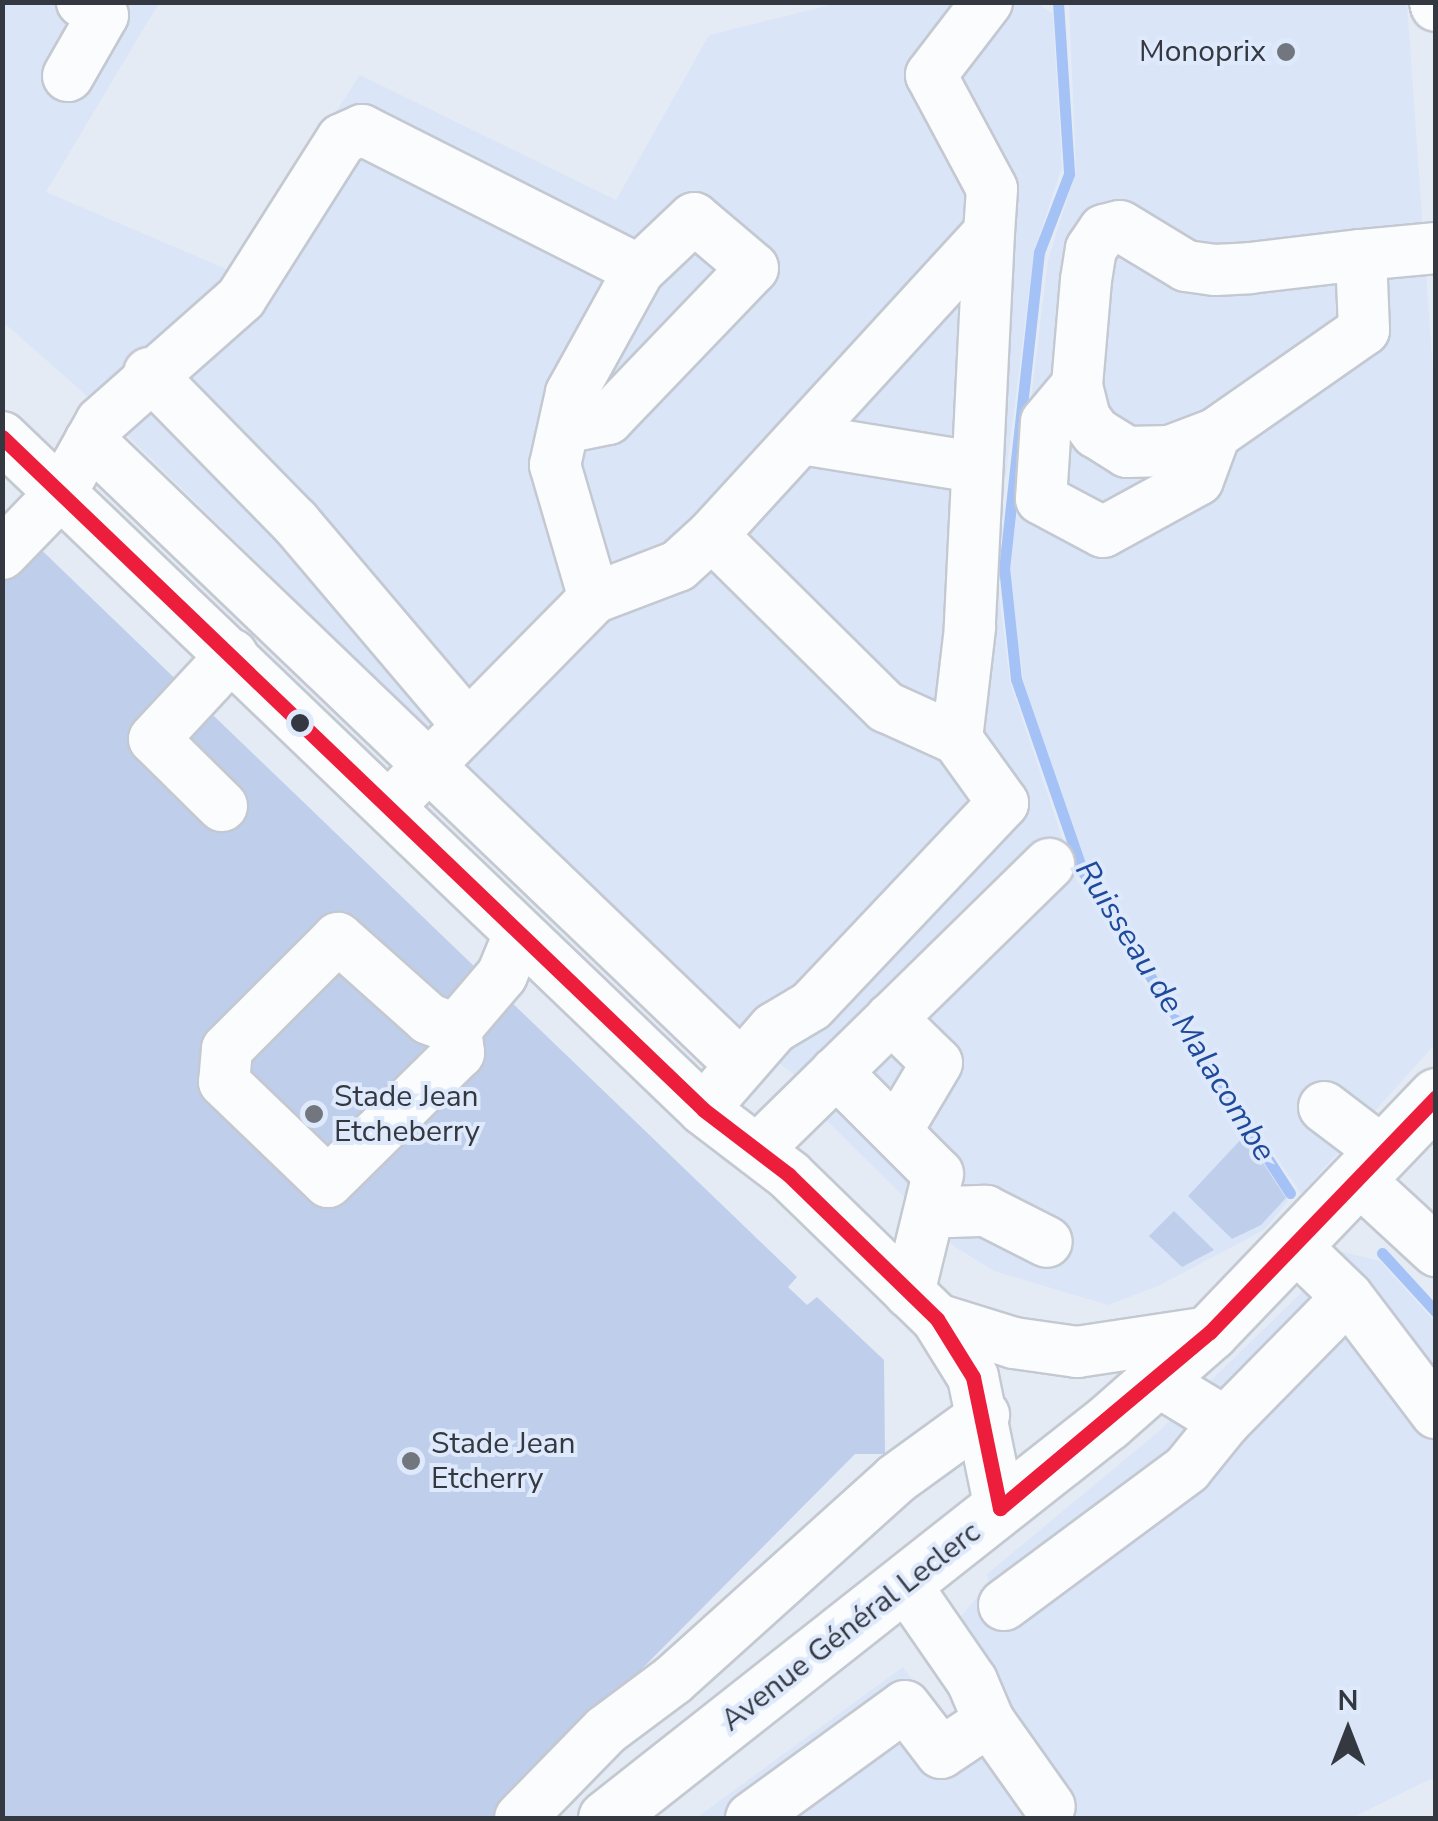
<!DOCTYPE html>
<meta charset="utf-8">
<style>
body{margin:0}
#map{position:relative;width:1438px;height:1821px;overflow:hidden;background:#e5ebf5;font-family:"Nunito Sans",sans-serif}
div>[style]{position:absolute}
.built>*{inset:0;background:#dbe5f8}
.green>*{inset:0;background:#beceeb}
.stream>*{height:11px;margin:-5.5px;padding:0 5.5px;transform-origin:5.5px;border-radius:5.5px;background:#a5c2f7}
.roads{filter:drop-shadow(2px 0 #c4c9d1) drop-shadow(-2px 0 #c4c9d1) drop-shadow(0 2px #c4c9d1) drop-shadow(0 -2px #c4c9d1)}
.minor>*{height:50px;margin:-25px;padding:0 25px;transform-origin:25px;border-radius:25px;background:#fbfcfe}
.major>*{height:55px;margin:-27.5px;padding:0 27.5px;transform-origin:27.5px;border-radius:27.5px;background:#fbfcfe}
.bus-1>*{height:15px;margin:-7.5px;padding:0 7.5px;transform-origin:7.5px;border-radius:7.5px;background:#ed1e3c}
.dots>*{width:28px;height:28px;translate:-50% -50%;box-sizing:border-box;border:5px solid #dee9fc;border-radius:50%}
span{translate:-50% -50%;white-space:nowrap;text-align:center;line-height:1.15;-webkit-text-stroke:8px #dee9fc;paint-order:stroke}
.poi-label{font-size:30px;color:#343840}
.right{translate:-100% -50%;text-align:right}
.left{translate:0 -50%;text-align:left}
.street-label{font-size:30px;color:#343840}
.water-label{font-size:32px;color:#1f499a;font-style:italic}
.frame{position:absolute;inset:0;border:5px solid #343840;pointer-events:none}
.north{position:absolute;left:1298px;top:1681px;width:100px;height:100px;-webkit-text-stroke:8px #dee9fc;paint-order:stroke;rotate:0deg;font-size:28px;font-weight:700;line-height:40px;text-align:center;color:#343840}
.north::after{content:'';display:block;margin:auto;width:35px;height:45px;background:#343840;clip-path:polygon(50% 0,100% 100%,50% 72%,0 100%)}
</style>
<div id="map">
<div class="built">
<i style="clip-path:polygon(3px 3px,159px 3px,46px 192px,231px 271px,360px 75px,616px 200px,709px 35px,838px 3px,1037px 3px,1053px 14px,1062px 167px,1034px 252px,995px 561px,1010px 682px,1076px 879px,1288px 1201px,1264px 1230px,1158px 1286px,1108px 1305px,994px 1271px,955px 1247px,821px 1115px,805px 1083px,736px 1030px,88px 397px,3px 322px)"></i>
<i style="clip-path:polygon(1069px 3px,1407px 3px,1436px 414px,1435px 1044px,1301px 1194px,1087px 871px,1023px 680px,1010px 569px,1048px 260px,1076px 171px)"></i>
<i style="clip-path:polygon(1343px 1252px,1380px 1261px,1435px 1322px,1435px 1777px,1351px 1818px,696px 1818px,903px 1667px,943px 1721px,952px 1716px,959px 1726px,956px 1623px,989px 1582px,987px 1574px,1158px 1432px)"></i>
</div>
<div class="green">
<i style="clip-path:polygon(3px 513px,797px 1277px,788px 1287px,807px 1305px,817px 1297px,884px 1360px,885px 1454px,855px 1454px,494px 1818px,3px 1818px)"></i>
<i style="clip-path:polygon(1245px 1135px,1286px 1198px,1261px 1225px,1232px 1239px,1188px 1196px)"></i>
<i style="clip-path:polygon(1174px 1211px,1214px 1250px,1182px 1267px,1149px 1236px)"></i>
</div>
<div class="stream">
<i style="left:1058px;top:2px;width:172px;rotate:86.3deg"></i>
<i style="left:1069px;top:174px;width:84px;rotate:111deg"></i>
<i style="left:1039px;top:252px;width:317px;rotate:96.3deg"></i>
<i style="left:1004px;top:567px;width:113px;rotate:83.9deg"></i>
<i style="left:1016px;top:679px;width:204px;rotate:70.9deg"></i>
<i style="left:1083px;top:872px;width:382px;rotate:57.2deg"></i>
<i style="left:1382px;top:1253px;width:80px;rotate:47.5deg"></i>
</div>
<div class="roads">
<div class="minor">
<i style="left:987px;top:2px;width:92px;rotate:127.5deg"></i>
<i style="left:931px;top:75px;width:129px;rotate:61.8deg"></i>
<i style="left:992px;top:189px;width:44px;rotate:93.9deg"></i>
<i style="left:1435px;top:2px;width:4px;rotate:76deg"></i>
<i style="left:68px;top:76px;width:70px;rotate:-60.2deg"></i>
<i style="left:103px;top:15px;width:25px;rotate:-148deg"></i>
<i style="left:1361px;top:255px;width:75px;rotate:87.7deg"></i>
<i style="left:1364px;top:330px;width:182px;rotate:145.1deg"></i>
<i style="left:1215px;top:434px;width:48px;rotate:159.3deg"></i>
<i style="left:1170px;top:451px;width:43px;rotate:178.7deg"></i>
<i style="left:1127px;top:452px;width:36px;rotate:-148deg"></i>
<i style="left:1096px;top:433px;width:19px;rotate:-126deg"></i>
<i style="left:1085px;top:418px;width:34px;rotate:-104deg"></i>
<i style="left:1077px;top:385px;width:105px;rotate:-85.1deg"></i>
<i style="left:1086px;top:280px;width:31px;rotate:-81deg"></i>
<i style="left:1091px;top:249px;width:23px;rotate:-56deg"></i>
<i style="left:1104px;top:230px;width:16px;rotate:-14deg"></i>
<i style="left:1120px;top:226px;width:77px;rotate:31.2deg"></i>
<i style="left:1186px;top:266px;width:29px;rotate:8deg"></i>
<i style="left:1215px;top:270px;width:35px;rotate:-3deg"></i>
<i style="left:1250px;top:268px;width:112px;rotate:-6.7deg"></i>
<i style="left:1361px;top:255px;width:75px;rotate:-5.3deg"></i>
<i style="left:149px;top:373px;width:209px;rotate:45.6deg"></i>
<i style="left:295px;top:522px;width:267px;rotate:49.7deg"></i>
<i style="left:1077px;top:385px;width:48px;rotate:130deg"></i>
<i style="left:1046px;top:422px;width:77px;rotate:93.7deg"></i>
<i style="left:1041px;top:499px;width:70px;rotate:28deg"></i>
<i style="left:1103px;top:532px;width:108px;rotate:-28.7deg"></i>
<i style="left:1198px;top:480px;width:49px;rotate:-69.7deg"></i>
<i style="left:564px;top:428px;width:45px;rotate:-11.6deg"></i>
<i style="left:608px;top:419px;width:209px;rotate:-46.2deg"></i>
<i style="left:753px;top:268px;width:77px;rotate:-139.7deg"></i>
<i style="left:694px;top:218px;width:76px;rotate:136.6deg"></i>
<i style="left:639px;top:270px;width:141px;rotate:118.9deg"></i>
<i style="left:571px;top:393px;width:74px;rotate:102.5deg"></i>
<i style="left:555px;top:465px;width:139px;rotate:73.7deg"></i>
<i style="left:2px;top:437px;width:972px;rotate:43.79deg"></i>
<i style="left:704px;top:1110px;width:107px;rotate:37.4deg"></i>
<i style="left:789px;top:1175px;width:206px;rotate:44.2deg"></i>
<i style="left:937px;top:1319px;width:68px;rotate:58.2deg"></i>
<i style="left:973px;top:1377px;width:134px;rotate:78.4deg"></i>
<i style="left:802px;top:439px;width:174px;rotate:9.2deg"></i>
<i style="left:90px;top:441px;width:902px;rotate:43.79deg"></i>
<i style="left:712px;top:535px;width:245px;rotate:44.7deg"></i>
<i style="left:886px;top:707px;width:78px;rotate:24.3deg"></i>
<i style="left:957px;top:739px;width:79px;rotate:54.3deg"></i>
<i style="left:1003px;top:803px;width:279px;rotate:133.4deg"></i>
<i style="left:811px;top:1006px;width:43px;rotate:149.3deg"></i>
<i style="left:774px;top:1028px;width:81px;rotate:131deg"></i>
<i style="left:2px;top:554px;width:85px;rotate:-46deg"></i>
<i style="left:61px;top:493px;width:81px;rotate:-60.6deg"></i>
<i style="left:101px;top:422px;width:187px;rotate:-41.5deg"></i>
<i style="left:241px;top:298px;width:188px;rotate:-57.6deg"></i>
<i style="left:342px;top:139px;width:22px;rotate:-24deg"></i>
<i style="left:362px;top:130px;width:310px;rotate:26.8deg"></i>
<i style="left:390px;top:805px;width:291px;rotate:-45.4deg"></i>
<i style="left:594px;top:598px;width:90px;rotate:-20.9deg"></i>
<i style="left:678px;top:566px;width:46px;rotate:-42.4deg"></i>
<i style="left:712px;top:535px;width:410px;rotate:-47.5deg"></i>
<i style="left:989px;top:233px;width:395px;rotate:92.8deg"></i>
<i style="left:970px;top:628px;width:112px;rotate:96.7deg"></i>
<i style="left:222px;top:806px;width:95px;rotate:-135.4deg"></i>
<i style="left:154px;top:739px;width:115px;rotate:-47.1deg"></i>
<i style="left:891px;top:1018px;width:64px;rotate:44.4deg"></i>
<i style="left:937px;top:1063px;width:78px;rotate:120.8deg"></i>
<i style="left:456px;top:1029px;width:29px;rotate:-160deg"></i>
<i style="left:429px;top:1019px;width:122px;rotate:-138.3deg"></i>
<i style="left:338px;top:938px;width:157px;rotate:135deg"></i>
<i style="left:227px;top:1049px;width:33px;rotate:95deg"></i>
<i style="left:224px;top:1082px;width:144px;rotate:43.9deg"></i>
<i style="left:328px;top:1182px;width:184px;rotate:-44.6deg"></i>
<i style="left:459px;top:1053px;width:24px;rotate:-97deg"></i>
<i style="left:456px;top:1029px;width:71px;rotate:-49.6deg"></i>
<i style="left:502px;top:975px;width:44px;rotate:-67.5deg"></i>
<i style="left:836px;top:1072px;width:144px;rotate:45deg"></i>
<i style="left:938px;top:1174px;width:122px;rotate:103.7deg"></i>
<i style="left:1324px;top:1107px;width:73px;rotate:37.2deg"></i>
<i style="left:757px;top:1150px;width:409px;rotate:-44.4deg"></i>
<i style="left:1357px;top:1178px;width:108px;rotate:42.7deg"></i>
<i style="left:932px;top:1200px;width:21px;rotate:35deg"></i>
<i style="left:949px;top:1212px;width:37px;rotate:-2deg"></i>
<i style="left:986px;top:1211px;width:68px;rotate:26.9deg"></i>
<i style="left:1293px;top:1244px;width:76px;rotate:43.9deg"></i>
<i style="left:937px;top:1319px;width:81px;rotate:17.3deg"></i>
<i style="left:1014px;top:1343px;width:64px;rotate:8.1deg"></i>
<i style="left:1077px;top:1352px;width:134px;rotate:-8.6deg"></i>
<i style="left:1156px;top:1380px;width:81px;rotate:31.3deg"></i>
<i style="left:1225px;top:1422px;width:175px;rotate:-45.5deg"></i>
<i style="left:1348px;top:1297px;width:146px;rotate:52.8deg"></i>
<i style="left:905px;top:1584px;width:118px;rotate:55.4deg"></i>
<i style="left:972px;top:1681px;width:43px;rotate:67deg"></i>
<i style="left:1004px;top:1605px;width:228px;rotate:-36.6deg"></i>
<i style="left:1187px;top:1469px;width:60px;rotate:-51deg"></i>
<i style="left:520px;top:1818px;width:123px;rotate:-45.7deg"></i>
<i style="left:606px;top:1730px;width:84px;rotate:-36.7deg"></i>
<i style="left:673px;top:1680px;width:300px;rotate:-42deg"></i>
<i style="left:896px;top:1479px;width:109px;rotate:-36deg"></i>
<i style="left:751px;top:1818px;width:190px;rotate:-36deg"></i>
<i style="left:905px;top:1706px;width:59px;rotate:52.5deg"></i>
<i style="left:941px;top:1753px;width:58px;rotate:-33.7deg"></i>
<i style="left:989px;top:1721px;width:105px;rotate:54.7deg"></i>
</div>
<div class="major">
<i style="left:606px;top:1818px;width:639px;rotate:-38.27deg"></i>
<i style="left:1108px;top:1422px;width:136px;rotate:-41.4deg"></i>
<i style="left:1210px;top:1332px;width:327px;rotate:-46.2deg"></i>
</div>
</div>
<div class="bus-1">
<i style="left:2px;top:437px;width:972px;rotate:43.79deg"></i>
<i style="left:704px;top:1110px;width:107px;rotate:37.4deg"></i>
<i style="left:789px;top:1175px;width:206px;rotate:44.2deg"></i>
<i style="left:937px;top:1319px;width:68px;rotate:58.2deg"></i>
<i style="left:973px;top:1377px;width:134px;rotate:78.4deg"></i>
<i style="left:1000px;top:1508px;width:274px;rotate:-40deg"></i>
<i style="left:1210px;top:1332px;width:326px;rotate:-46.1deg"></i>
</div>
<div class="dots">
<i style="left:1286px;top:52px;background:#72777f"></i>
<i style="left:300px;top:723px;background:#343840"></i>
<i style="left:314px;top:1114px;background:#72777f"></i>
<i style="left:411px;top:1461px;background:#72777f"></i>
</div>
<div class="poi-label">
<span class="right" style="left:1266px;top:52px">Monoprix</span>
<span class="left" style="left:334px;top:1114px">Stade Jean<br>Etcheberry</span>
<span class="left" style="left:431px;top:1461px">Stade Jean<br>Etcherry</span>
</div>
<div class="street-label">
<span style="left:851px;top:1627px;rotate:-38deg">Avenue Général Leclerc</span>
</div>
<div class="water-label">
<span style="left:1175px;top:1011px;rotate:58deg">Ruisseau de Malacombe</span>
</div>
<div class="frame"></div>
<div class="north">N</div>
</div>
